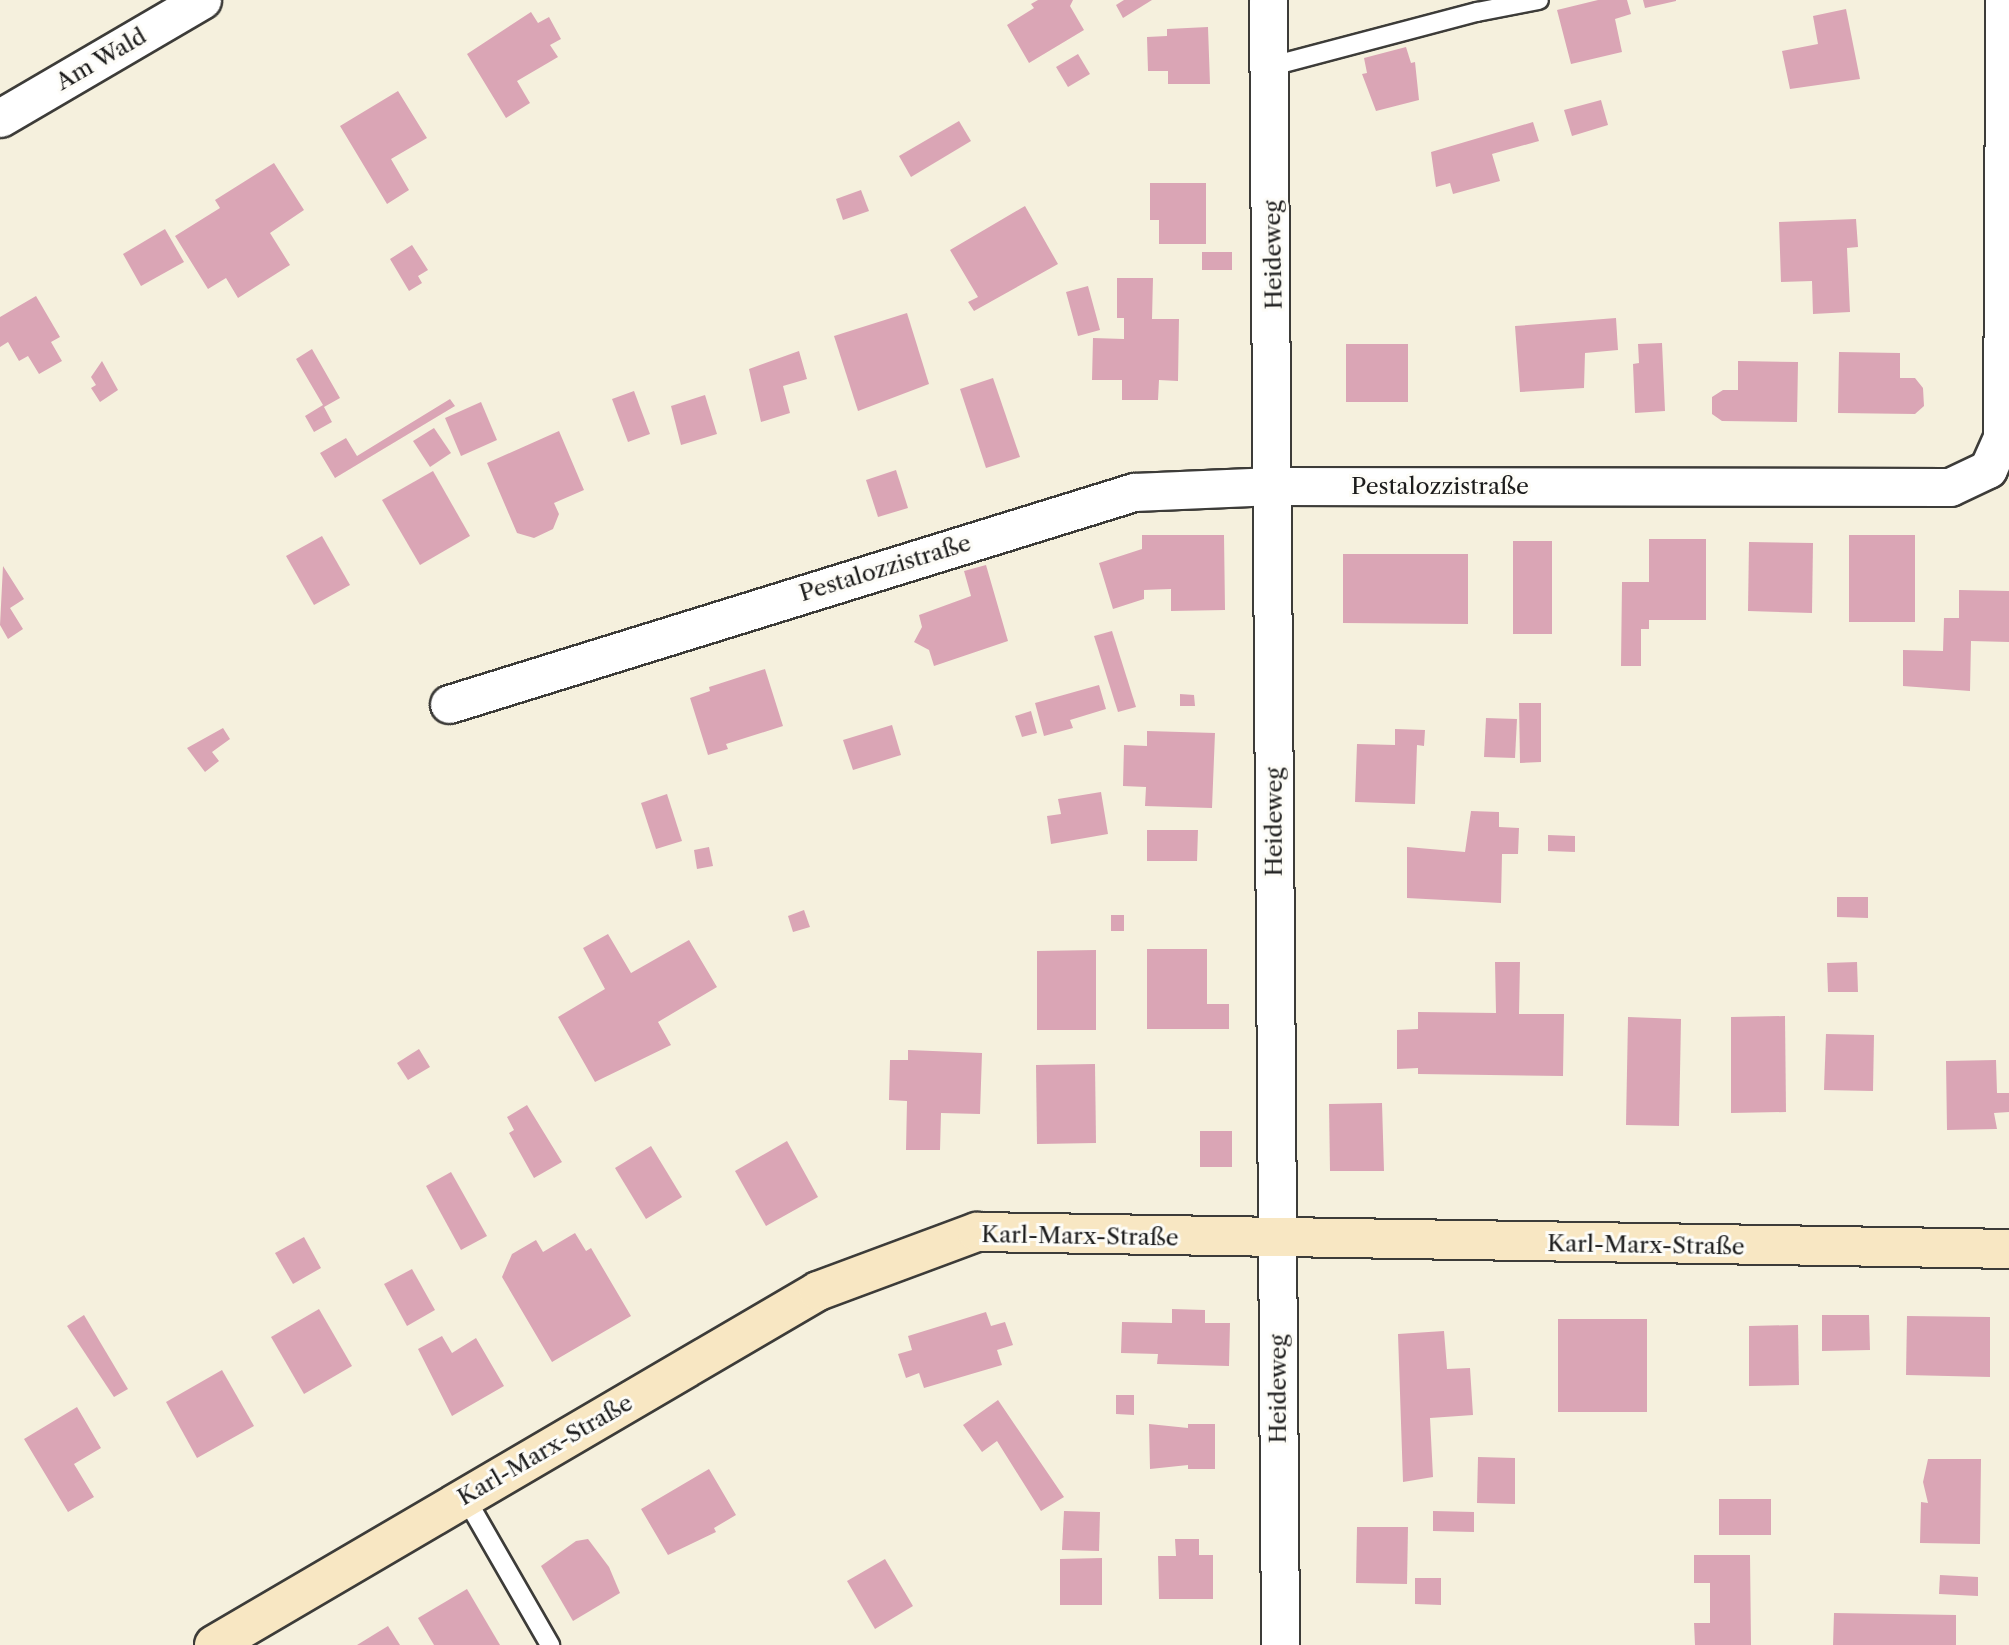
<!DOCTYPE html>
<meta charset="utf-8">
<style>
body{margin:0}
#map{position:relative;width:2009px;height:1645px;overflow:hidden;background:#f5f0dd;font-family:"Libre Caslon Text",serif}
div>[style]{position:absolute}
.building>*{inset:0;background:#daa5b5}
.roads{filter:drop-shadow(2px 0 #3d3c39) drop-shadow(-2px 0 #3d3c39) drop-shadow(0 2px #3d3c39) drop-shadow(0 -2px #3d3c39)}
.lane>*{height:18px;margin:-9px;padding:0 9px;transform-origin:9px;border-radius:9px;background:#fff}
.street>*{height:37px;margin:-18.5px;padding:0 18.5px;transform-origin:18.5px;border-radius:18.5px;background:#fff}
.secondary>*{height:38px;margin:-19px;padding:0 19px;transform-origin:19px;border-radius:19px;background:#f8e7c3}
span{translate:-50% -50%;white-space:nowrap;text-align:center;line-height:1.15;-webkit-text-stroke:6px #fdfcf7;paint-order:stroke}
.street-label{font-size:23px;color:#1c1c1c}
</style>
<div id="map">
<div class="building">
<i style="clip-path:polygon(1038px 0,1073px 0,1070px 6px,1084px 30px,1029px 63px,1007px 25px,1034px 8px,1031px 4px)"></i>
<i style="clip-path:polygon(1124px 0,1152px 0,1123px 18px,1116px 5px)"></i>
<i style="clip-path:polygon(1598px 0,1627px 0,1631px 14px,1615px 19px,1622px 52px,1571px 64px,1557px 10px)"></i>
<i style="clip-path:polygon(1643px 0,1676px 0,1676px 1px,1645px 8px)"></i>
<i style="clip-path:polygon(1846px 9px,1860px 79px,1790px 89px,1782px 51px,1818px 44px,1813px 16px)"></i>
<i style="clip-path:polygon(531px 12px,538px 23px,549px 17px,561px 39px,550px 45px,558px 57px,517px 81px,530px 103px,506px 118px,467px 54px)"></i>
<i style="clip-path:polygon(1208px 27px,1210px 84px,1168px 84px,1168px 71px,1148px 71px,1147px 37px,1167px 36px,1167px 29px)"></i>
<i style="clip-path:polygon(1406px 47px,1411px 63px,1415px 62px,1419px 100px,1376px 111px,1362px 74px,1367px 73px,1364px 58px)"></i>
<i style="clip-path:polygon(1078px 54px,1090px 74px,1068px 87px,1056px 67px)"></i>
<i style="clip-path:polygon(398px 91px,427px 138px,391px 159px,409px 190px,387px 204px,340px 126px)"></i>
<i style="clip-path:polygon(1601px 100px,1608px 125px,1572px 136px,1564px 110px)"></i>
<i style="clip-path:polygon(959px 121px,971px 141px,911px 177px,899px 156px)"></i>
<i style="clip-path:polygon(1533px 122px,1539px 141px,1492px 154px,1500px 181px,1453px 194px,1450px 183px,1436px 187px,1431px 152px)"></i>
<i style="clip-path:polygon(274px 163px,304px 210px,270px 233px,290px 265px,238px 298px,226px 278px,208px 289px,175px 236px,220px 208px,215px 200px)"></i>
<i style="clip-path:polygon(1150px 183px,1206px 183px,1206px 244px,1159px 244px,1159px 220px,1150px 220px)"></i>
<i style="clip-path:polygon(861px 190px,869px 211px,843px 220px,836px 199px)"></i>
<i style="clip-path:polygon(1025px 206px,1058px 264px,974px 311px,968px 302px,978px 297px,950px 250px)"></i>
<i style="clip-path:polygon(1856px 219px,1858px 247px,1847px 248px,1850px 312px,1813px 314px,1812px 281px,1781px 282px,1779px 222px)"></i>
<i style="clip-path:polygon(165px 229px,184px 262px,141px 286px,123px 254px)"></i>
<i style="clip-path:polygon(412px 245px,428px 270px,418px 276px,422px 283px,409px 291px,390px 259px)"></i>
<i style="clip-path:polygon(1202px 252px,1232px 252px,1232px 270px,1202px 270px)"></i>
<i style="clip-path:polygon(1117px 278px,1153px 278px,1152px 319px,1179px 319px,1178px 381px,1159px 380px,1158px 400px,1122px 400px,1122px 380px,1092px 380px,1093px 338px,1124px 339px,1124px 318px,1117px 318px)"></i>
<i style="clip-path:polygon(1088px 286px,1100px 330px,1078px 336px,1066px 292px)"></i>
<i style="clip-path:polygon(36px 296px,60px 337px,51px 342px,62px 361px,39px 374px,28px 356px,19px 361px,8px 342px,0 347px,0 317px)"></i>
<i style="clip-path:polygon(907px 313px,929px 384px,858px 411px,834px 336px)"></i>
<i style="clip-path:polygon(1616px 318px,1618px 350px,1585px 353px,1584px 388px,1520px 392px,1515px 326px)"></i>
<i style="clip-path:polygon(1662px 343px,1665px 411px,1635px 413px,1633px 364px,1639px 363px,1638px 344px)"></i>
<i style="clip-path:polygon(1346px 344px,1408px 344px,1408px 402px,1346px 402px)"></i>
<i style="clip-path:polygon(312px 349px,340px 398px,324px 407px,332px 422px,314px 432px,305px 416px,323px 405px,296px 359px)"></i>
<i style="clip-path:polygon(799px 351px,807px 379px,783px 386px,790px 413px,761px 422px,749px 369px)"></i>
<i style="clip-path:polygon(1839px 352px,1900px 353px,1900px 378px,1915px 378px,1923px 388px,1924px 406px,1915px 414px,1838px 413px)"></i>
<i style="clip-path:polygon(102px 361px,118px 390px,100px 402px,91px 388px,96px 385px,91px 377px)"></i>
<i style="clip-path:polygon(1738px 361px,1798px 362px,1797px 422px,1722px 421px,1712px 414px,1712px 397px,1723px 390px,1738px 390px)"></i>
<i style="clip-path:polygon(993px 378px,1020px 457px,986px 468px,960px 389px)"></i>
<i style="clip-path:polygon(634px 391px,650px 434px,628px 442px,612px 399px)"></i>
<i style="clip-path:polygon(705px 395px,717px 434px,681px 445px,671px 406px)"></i>
<i style="clip-path:polygon(450px 399px,455px 406px,335px 478px,320px 453px,346px 438px,357px 456px)"></i>
<i style="clip-path:polygon(481px 402px,497px 440px,461px 456px,445px 418px)"></i>
<i style="clip-path:polygon(434px 428px,451px 453px,430px 467px,413px 441px)"></i>
<i style="clip-path:polygon(559px 431px,584px 490px,554px 503px,559px 514px,553px 529px,534px 538px,517px 533px,487px 463px)"></i>
<i style="clip-path:polygon(896px 470px,908px 508px,878px 517px,866px 480px)"></i>
<i style="clip-path:polygon(433px 471px,470px 536px,420px 565px,382px 500px)"></i>
<i style="clip-path:polygon(1142px 535px,1224px 535px,1225px 610px,1171px 611px,1171px 589px,1144px 590px,1144px 599px,1113px 609px,1099px 563px,1142px 549px)"></i>
<i style="clip-path:polygon(1849px 535px,1915px 535px,1915px 622px,1849px 622px)"></i>
<i style="clip-path:polygon(322px 536px,350px 585px,314px 605px,286px 556px)"></i>
<i style="clip-path:polygon(1649px 539px,1706px 539px,1706px 620px,1649px 620px,1649px 629px,1641px 629px,1641px 666px,1621px 666px,1622px 582px,1649px 582px)"></i>
<i style="clip-path:polygon(1513px 541px,1552px 541px,1552px 634px,1513px 634px)"></i>
<i style="clip-path:polygon(1749px 542px,1813px 543px,1812px 613px,1748px 611px)"></i>
<i style="clip-path:polygon(1343px 554px,1468px 554px,1468px 624px,1343px 623px)"></i>
<i style="clip-path:polygon(986px 565px,1008px 641px,934px 666px,929px 650px,914px 642px,922px 627px,919px 615px,971px 596px,964px 571px)"></i>
<i style="clip-path:polygon(3px 566px,24px 599px,10px 608px,23px 629px,8px 639px,0 625px)"></i>
<i style="clip-path:polygon(1959px 590px,2009px 591px,2009px 642px,1971px 641px,1970px 691px,1903px 686px,1903px 650px,1943px 651px,1944px 618px,1959px 618px)"></i>
<i style="clip-path:polygon(1112px 631px,1136px 707px,1118px 712px,1094px 636px)"></i>
<i style="clip-path:polygon(765px 669px,783px 726px,726px 744px,728px 749px,708px 755px,690px 698px,710px 691px,709px 687px)"></i>
<i style="clip-path:polygon(1099px 685px,1106px 709px,1070px 720px,1073px 728px,1044px 736px,1035px 703px)"></i>
<i style="clip-path:polygon(1180px 694px,1194px 695px,1195px 706px,1180px 706px)"></i>
<i style="clip-path:polygon(1519px 703px,1541px 703px,1541px 762px,1520px 763px)"></i>
<i style="clip-path:polygon(1031px 711px,1037px 733px,1022px 737px,1015px 716px)"></i>
<i style="clip-path:polygon(1486px 718px,1517px 719px,1515px 758px,1484px 757px)"></i>
<i style="clip-path:polygon(892px 725px,901px 755px,853px 770px,843px 740px)"></i>
<i style="clip-path:polygon(223px 728px,230px 739px,212px 752px,219px 761px,205px 772px,187px 748px)"></i>
<i style="clip-path:polygon(1395px 729px,1425px 730px,1424px 746px,1417px 745px,1415px 804px,1355px 802px,1357px 744px,1395px 745px)"></i>
<i style="clip-path:polygon(1147px 731px,1215px 733px,1212px 808px,1145px 806px,1146px 787px,1123px 786px,1124px 745px,1147px 746px)"></i>
<i style="clip-path:polygon(1101px 792px,1108px 834px,1051px 844px,1047px 816px,1061px 814px,1058px 799px)"></i>
<i style="clip-path:polygon(667px 794px,682px 841px,656px 849px,641px 803px)"></i>
<i style="clip-path:polygon(1471px 811px,1499px 812px,1499px 827px,1519px 828px,1518px 854px,1502px 854px,1501px 903px,1407px 898px,1407px 847px,1465px 852px)"></i>
<i style="clip-path:polygon(1147px 830px,1198px 830px,1197px 861px,1147px 861px)"></i>
<i style="clip-path:polygon(1548px 835px,1575px 836px,1575px 852px,1548px 851px)"></i>
<i style="clip-path:polygon(709px 847px,713px 866px,697px 869px,694px 850px)"></i>
<i style="clip-path:polygon(1837px 897px,1868px 897px,1868px 918px,1837px 917px)"></i>
<i style="clip-path:polygon(804px 910px,810px 927px,793px 932px,788px 916px)"></i>
<i style="clip-path:polygon(1111px 915px,1124px 915px,1124px 931px,1111px 931px)"></i>
<i style="clip-path:polygon(608px 934px,631px 973px,689px 940px,717px 987px,658px 1022px,671px 1045px,595px 1082px,558px 1017px,605px 989px,583px 948px)"></i>
<i style="clip-path:polygon(1147px 949px,1207px 949px,1207px 1004px,1229px 1004px,1229px 1029px,1147px 1029px)"></i>
<i style="clip-path:polygon(1096px 950px,1096px 1030px,1037px 1030px,1037px 951px)"></i>
<i style="clip-path:polygon(1495px 962px,1520px 962px,1519px 1014px,1564px 1014px,1563px 1076px,1418px 1074px,1418px 1068px,1397px 1069px,1397px 1030px,1418px 1029px,1418px 1012px,1496px 1013px)"></i>
<i style="clip-path:polygon(1857px 962px,1858px 992px,1828px 992px,1827px 963px)"></i>
<i style="clip-path:polygon(1785px 1016px,1786px 1112px,1731px 1113px,1731px 1017px)"></i>
<i style="clip-path:polygon(1628px 1017px,1681px 1019px,1679px 1126px,1626px 1125px)"></i>
<i style="clip-path:polygon(1826px 1034px,1874px 1035px,1873px 1091px,1824px 1090px)"></i>
<i style="clip-path:polygon(419px 1049px,430px 1067px,408px 1080px,397px 1063px)"></i>
<i style="clip-path:polygon(908px 1050px,982px 1053px,980px 1114px,941px 1113px,940px 1150px,906px 1150px,907px 1101px,889px 1100px,890px 1060px,908px 1060px)"></i>
<i style="clip-path:polygon(1996px 1060px,1997px 1093px,2009px 1093px,2009px 1112px,1994px 1113px,1997px 1129px,1947px 1130px,1946px 1061px)"></i>
<i style="clip-path:polygon(1095px 1064px,1096px 1143px,1037px 1144px,1036px 1065px)"></i>
<i style="clip-path:polygon(1382px 1103px,1384px 1171px,1330px 1171px,1329px 1104px)"></i>
<i style="clip-path:polygon(527px 1105px,562px 1162px,534px 1178px,509px 1133px,514px 1130px,507px 1117px)"></i>
<i style="clip-path:polygon(1200px 1131px,1232px 1131px,1232px 1167px,1200px 1167px)"></i>
<i style="clip-path:polygon(787px 1141px,818px 1197px,766px 1226px,735px 1171px)"></i>
<i style="clip-path:polygon(651px 1146px,682px 1197px,646px 1219px,615px 1168px)"></i>
<i style="clip-path:polygon(451px 1172px,487px 1236px,461px 1250px,426px 1186px)"></i>
<i style="clip-path:polygon(575px 1233px,586px 1251px,591px 1248px,631px 1316px,552px 1362px,502px 1277px,512px 1254px,536px 1240px,543px 1252px)"></i>
<i style="clip-path:polygon(304px 1237px,321px 1268px,293px 1284px,275px 1253px)"></i>
<i style="clip-path:polygon(412px 1269px,435px 1310px,407px 1326px,384px 1284px)"></i>
<i style="clip-path:polygon(319px 1309px,352px 1366px,304px 1394px,271px 1337px)"></i>
<i style="clip-path:polygon(1172px 1309px,1205px 1310px,1205px 1323px,1230px 1323px,1229px 1366px,1157px 1364px,1158px 1354px,1121px 1353px,1122px 1322px,1172px 1323px)"></i>
<i style="clip-path:polygon(986px 1312px,991px 1326px,1005px 1322px,1013px 1345px,997px 1350px,1002px 1365px,924px 1388px,919px 1373px,906px 1378px,898px 1354px,912px 1350px,908px 1336px)"></i>
<i style="clip-path:polygon(84px 1315px,128px 1389px,114px 1397px,67px 1326px)"></i>
<i style="clip-path:polygon(1822px 1315px,1869px 1315px,1870px 1350px,1822px 1351px)"></i>
<i style="clip-path:polygon(1907px 1316px,1990px 1317px,1990px 1377px,1906px 1375px)"></i>
<i style="clip-path:polygon(1558px 1319px,1647px 1319px,1647px 1412px,1558px 1412px)"></i>
<i style="clip-path:polygon(1798px 1325px,1799px 1385px,1749px 1386px,1749px 1326px)"></i>
<i style="clip-path:polygon(1444px 1331px,1447px 1369px,1470px 1368px,1473px 1415px,1430px 1418px,1433px 1477px,1403px 1482px,1398px 1334px)"></i>
<i style="clip-path:polygon(442px 1336px,452px 1353px,476px 1338px,504px 1386px,452px 1416px,418px 1349px)"></i>
<i style="clip-path:polygon(222px 1370px,254px 1426px,197px 1458px,166px 1402px)"></i>
<i style="clip-path:polygon(1116px 1395px,1134px 1395px,1134px 1415px,1116px 1414px)"></i>
<i style="clip-path:polygon(998px 1400px,1064px 1497px,1041px 1511px,997px 1441px,982px 1452px,963px 1425px)"></i>
<i style="clip-path:polygon(77px 1407px,101px 1448px,74px 1464px,94px 1497px,68px 1512px,24px 1439px)"></i>
<i style="clip-path:polygon(1149px 1424px,1188px 1428px,1188px 1424px,1215px 1424px,1215px 1469px,1188px 1469px,1188px 1465px,1150px 1469px)"></i>
<i style="clip-path:polygon(1478px 1457px,1515px 1458px,1515px 1504px,1477px 1503px)"></i>
<i style="clip-path:polygon(1928px 1459px,1981px 1459px,1980px 1544px,1920px 1543px,1921px 1502px,1928px 1503px,1923px 1482px)"></i>
<i style="clip-path:polygon(709px 1469px,736px 1515px,714px 1528px,716px 1532px,668px 1555px,641px 1509px)"></i>
<i style="clip-path:polygon(1719px 1499px,1771px 1499px,1771px 1535px,1719px 1535px)"></i>
<i style="clip-path:polygon(1064px 1511px,1100px 1512px,1099px 1551px,1062px 1550px)"></i>
<i style="clip-path:polygon(1433px 1511px,1474px 1512px,1474px 1532px,1433px 1531px)"></i>
<i style="clip-path:polygon(1357px 1527px,1408px 1527px,1407px 1584px,1356px 1583px)"></i>
<i style="clip-path:polygon(588px 1539px,609px 1567px,620px 1593px,573px 1621px,541px 1566px,576px 1541px)"></i>
<i style="clip-path:polygon(1175px 1539px,1199px 1539px,1199px 1555px,1213px 1555px,1213px 1599px,1159px 1599px,1158px 1556px,1176px 1556px)"></i>
<i style="clip-path:polygon(1694px 1555px,1750px 1555px,1751px 1645px,1695px 1645px,1694px 1623px,1710px 1623px,1710px 1583px,1694px 1583px)"></i>
<i style="clip-path:polygon(1102px 1558px,1102px 1605px,1060px 1605px,1060px 1559px)"></i>
<i style="clip-path:polygon(885px 1559px,913px 1606px,875px 1629px,847px 1581px)"></i>
<i style="clip-path:polygon(1940px 1575px,1978px 1577px,1978px 1596px,1939px 1594px)"></i>
<i style="clip-path:polygon(1415px 1578px,1441px 1578px,1441px 1605px,1415px 1604px)"></i>
<i style="clip-path:polygon(467px 1589px,500px 1645px,434px 1645px,418px 1618px)"></i>
<i style="clip-path:polygon(1834px 1613px,1956px 1615px,1956px 1645px,1833px 1645px)"></i>
<i style="clip-path:polygon(388px 1626px,400px 1645px,357px 1645px)"></i>
</div>
<div class="roads">
<div class="lane">
<i style="left:1272px;top:66px;width:212px;rotate:-14.8deg"></i>
<i style="left:1477px;top:12px;width:63px;rotate:-11deg"></i>
<i style="left:465px;top:1497px;width:171px;rotate:60.1deg"></i>
</div>
<div class="street">
<i style="left:1268px;top:0;width:1645px;rotate:89.58deg"></i>
<i style="left:0;top:118px;width:234px;rotate:-30.3deg"></i>
<i style="left:449px;top:704px;width:717px;rotate:-17.2deg"></i>
<i style="left:1134px;top:492px;width:140px;rotate:-2.5deg"></i>
<i style="left:1274px;top:486px;width:676px;rotate:0.08deg"></i>
<i style="left:1950px;top:487px;width:42px;rotate:-25.3deg"></i>
<i style="left:1988px;top:469px;width:35px;rotate:-66deg"></i>
<i style="left:2002px;top:437px;width:437px;rotate:-89.7deg"></i>
</div>
<div class="secondary">
<i style="left:214px;top:1645px;width:700px;rotate:-30.37deg"></i>
<i style="left:818px;top:1291px;width:170px;rotate:-20.4deg"></i>
<i style="left:977px;top:1232px;width:1032px;rotate:0.94deg"></i>
</div>
</div>
<div class="street-label">
<span style="left:101px;top:59px;rotate:-30deg">Am Wald</span>
<span style="left:1273px;top:255px;rotate:-91deg">Heideweg</span>
<span style="left:1440px;top:486px">Pestalozzistraße</span>
<span style="left:885px;top:568px;rotate:-17deg">Pestalozzistraße</span>
<span style="left:1274px;top:822px;rotate:-90deg">Heideweg</span>
<span style="left:1080px;top:1236px;rotate:1deg">Karl-Marx-Straße</span>
<span style="left:1646px;top:1245px;rotate:1deg">Karl-Marx-Straße</span>
<span style="left:1278px;top:1389px;rotate:-90deg">Heideweg</span>
<span style="left:545px;top:1450px;rotate:-30deg">Karl-Marx-Straße</span>
</div>
</div>
